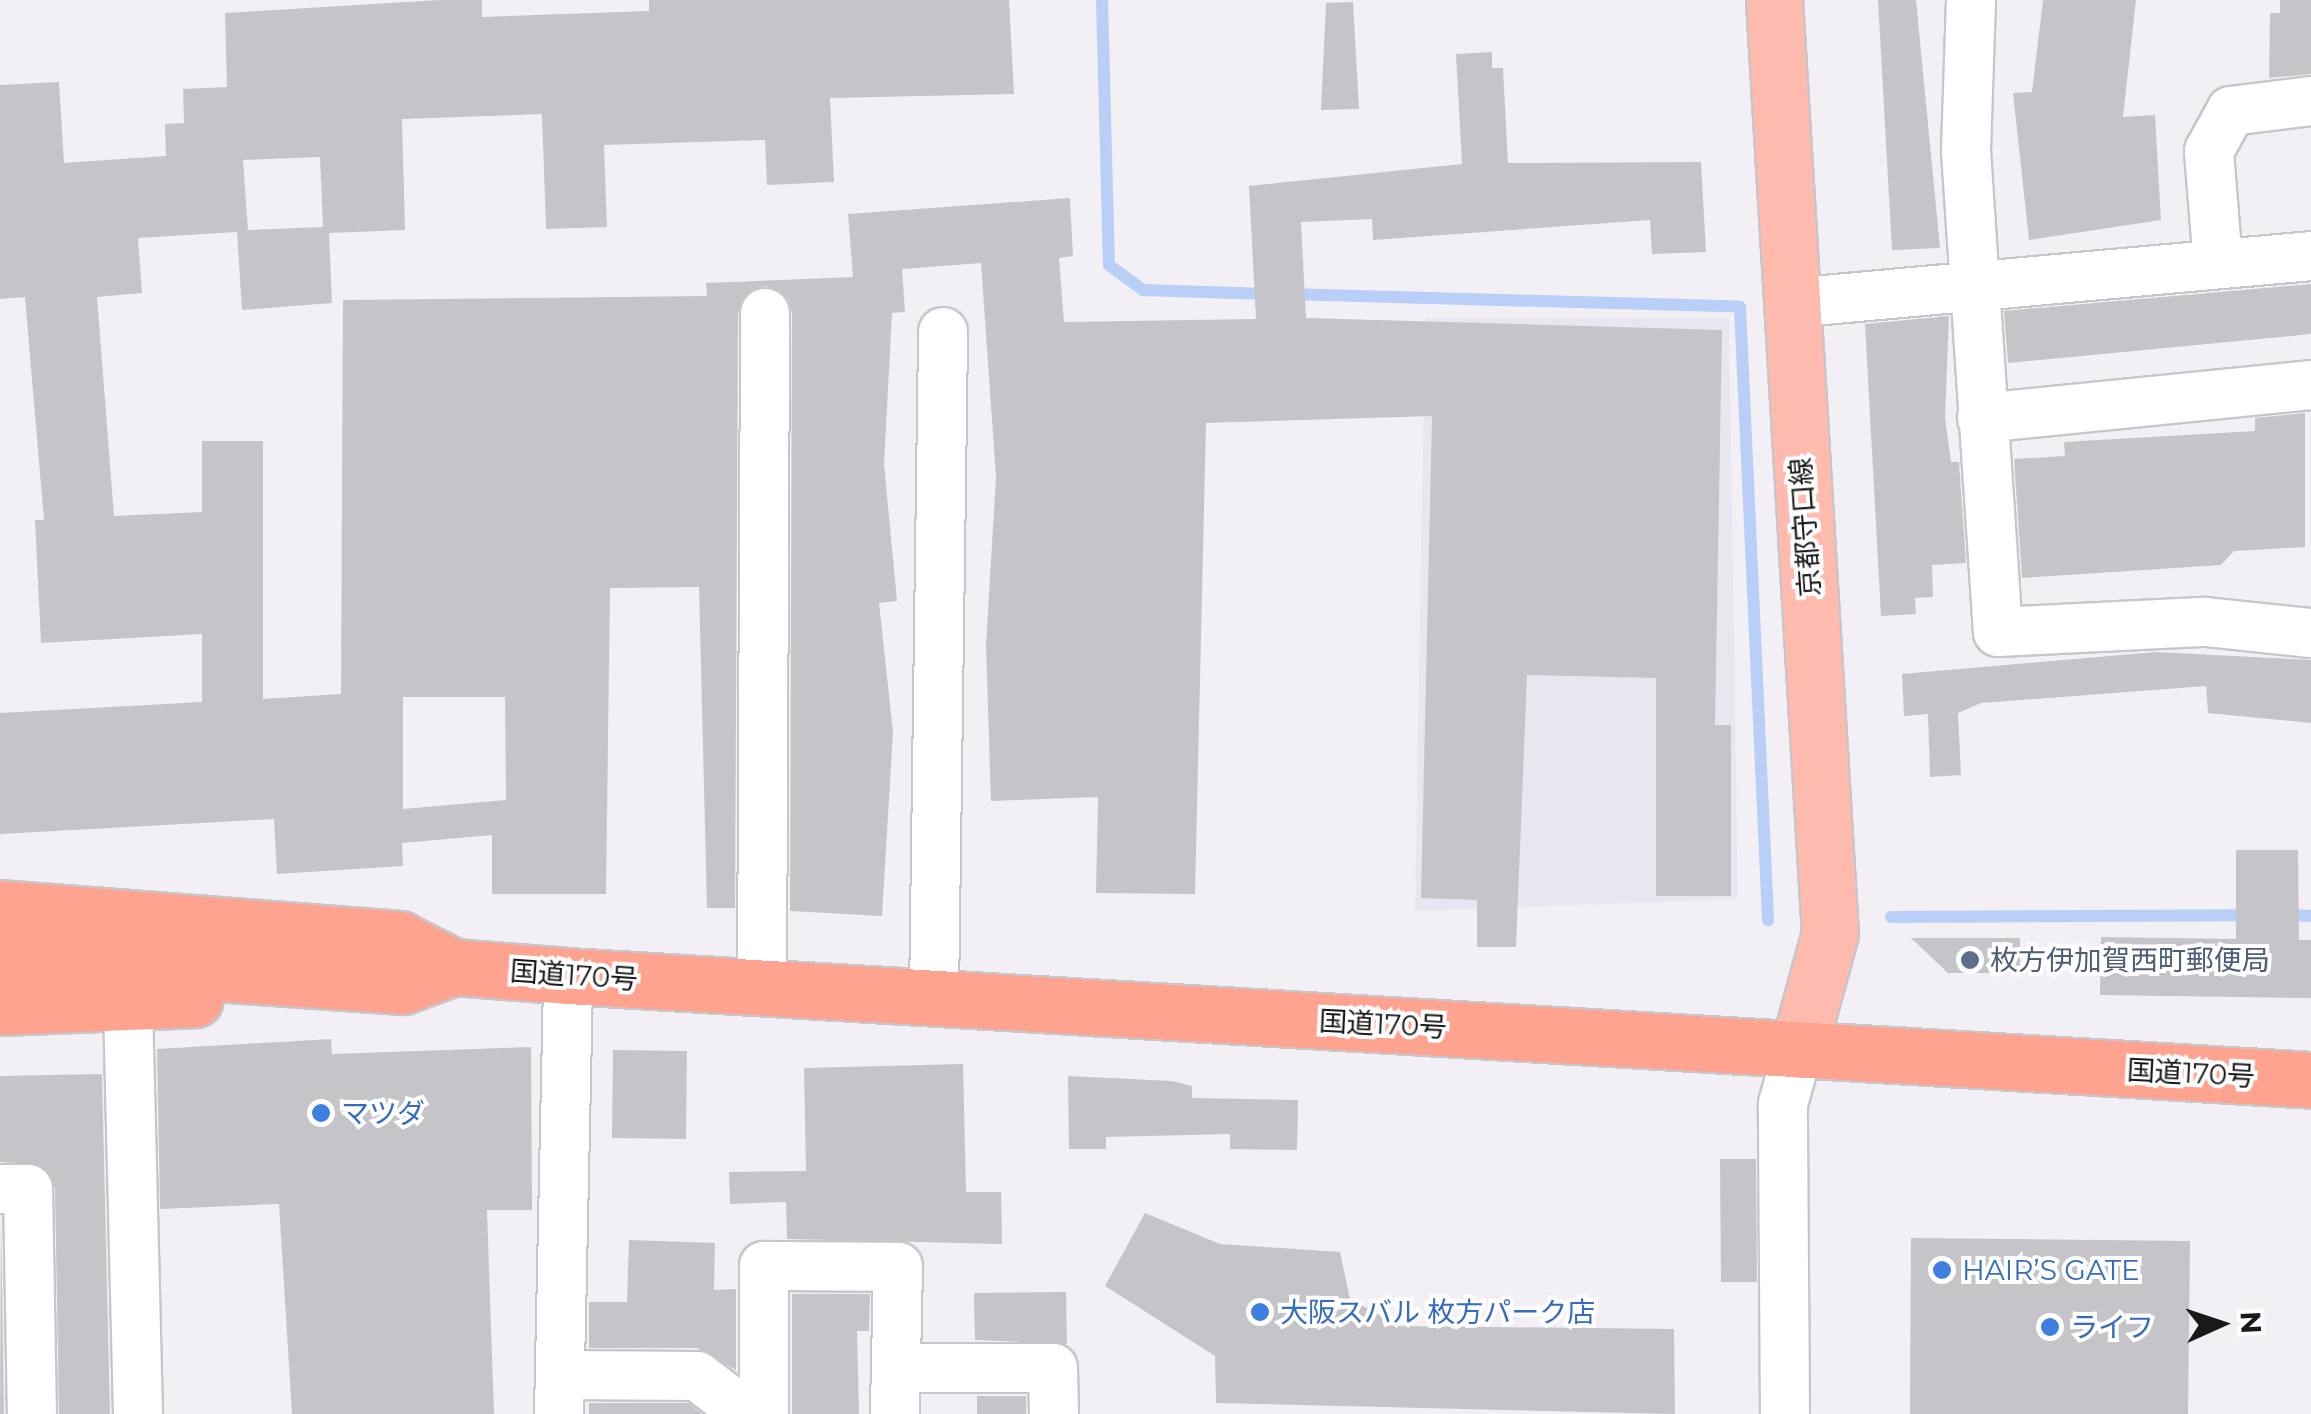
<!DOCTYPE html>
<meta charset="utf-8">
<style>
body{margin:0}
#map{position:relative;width:2311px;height:1414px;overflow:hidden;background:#f2f0f5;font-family:Montserrat,"Noto Sans JP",sans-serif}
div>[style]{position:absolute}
.built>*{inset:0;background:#e9e5f1}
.stream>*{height:12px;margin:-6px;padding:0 6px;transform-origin:6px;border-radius:6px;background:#b9cff7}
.building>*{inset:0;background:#c5c5c9}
.roads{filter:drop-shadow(2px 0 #c8c6cb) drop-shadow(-2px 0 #c8c6cb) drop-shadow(0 2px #c8c6cb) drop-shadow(0 -2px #c8c6cb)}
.minor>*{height:48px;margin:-24px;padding:0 24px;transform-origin:24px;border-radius:24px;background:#fff}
.primary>*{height:55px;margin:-27.5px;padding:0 27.5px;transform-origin:27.5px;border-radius:27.5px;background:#febaac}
.trunk>*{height:55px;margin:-27.5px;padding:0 27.5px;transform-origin:27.5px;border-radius:27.5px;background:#fea390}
.dots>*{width:28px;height:28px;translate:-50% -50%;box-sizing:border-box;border:5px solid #fefeff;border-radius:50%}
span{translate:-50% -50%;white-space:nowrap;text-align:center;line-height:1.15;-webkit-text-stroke:8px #fefeff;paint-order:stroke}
.street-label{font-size:28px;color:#19191a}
.service-label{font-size:28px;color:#4e5e75}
.left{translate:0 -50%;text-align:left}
.shop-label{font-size:28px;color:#366cbe}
.north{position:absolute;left:2171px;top:1274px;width:100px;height:100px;-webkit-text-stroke:8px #fefeff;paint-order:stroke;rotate:87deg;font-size:28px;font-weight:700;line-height:40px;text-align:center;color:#19191a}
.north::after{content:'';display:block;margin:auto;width:35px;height:45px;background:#19191a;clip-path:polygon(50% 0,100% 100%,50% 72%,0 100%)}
</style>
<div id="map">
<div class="built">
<i style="clip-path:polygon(1425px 318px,1729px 318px,1738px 899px,1415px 911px)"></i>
</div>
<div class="stream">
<i style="left:1102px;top:0;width:265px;rotate:88.5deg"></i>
<i style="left:1109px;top:265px;width:42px;rotate:36.3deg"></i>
<i style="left:1143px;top:290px;width:125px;rotate:1.8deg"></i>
<i style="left:1288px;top:294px;width:452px;rotate:1.6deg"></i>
<i style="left:1740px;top:307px;width:614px;rotate:87.38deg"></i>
<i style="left:2284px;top:915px;width:27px;rotate:2deg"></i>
<i style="left:1891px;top:917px;width:358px;rotate:-0.3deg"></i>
</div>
<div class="building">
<i style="clip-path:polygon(evenodd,440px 0,482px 0,482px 17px,649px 11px,649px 0,1009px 0,1014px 94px,830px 98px,834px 182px,767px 185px,765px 140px,604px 145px,607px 227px,546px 229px,542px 114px,402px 119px,405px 230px,329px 233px,332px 303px,242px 310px,237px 232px,138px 238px,142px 293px,97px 297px,114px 516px,202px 512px,202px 441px,263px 441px,263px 699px,341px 694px,343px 300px,707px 296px,706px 283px,853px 277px,848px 214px,1070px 198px,1073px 256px,1059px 258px,1064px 322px,1256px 319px,1249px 186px,1462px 164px,1456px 54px,1492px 52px,1492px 68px,1503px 68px,1508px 163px,1701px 162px,1706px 252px,1652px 254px,1650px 220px,1373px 240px,1372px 219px,1301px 222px,1306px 318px,1722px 330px,1715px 725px,1731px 725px,1731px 896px,1656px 896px,1656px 678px,1527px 675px,1516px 947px,1477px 947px,1477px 900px,1421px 898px,1432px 416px,1206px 423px,1195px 894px,1096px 893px,1098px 797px,991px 801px,986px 645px,996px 477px,981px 263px,902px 269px,905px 312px,892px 313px,884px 464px,897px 601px,879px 603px,893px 732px,882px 916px,790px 911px,792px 313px,788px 299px,766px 286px,751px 290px,738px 313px,735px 908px,707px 908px,699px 587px,610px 588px,606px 894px,492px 894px,492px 835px,402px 843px,403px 866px,277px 874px,274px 819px,0 834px,0 713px,202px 702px,202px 634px,41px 643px,35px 520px,44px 520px,25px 297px,0 299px,0 85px,59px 82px,64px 163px,166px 156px,165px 124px,184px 123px,183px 89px,227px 87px,225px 13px,440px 0,320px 157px,323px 227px,248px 230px,243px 160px,320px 157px,440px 0,403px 697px,505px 697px,506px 800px,403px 809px,403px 697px)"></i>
<i style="clip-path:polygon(1878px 0,1916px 0,1940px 248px,1892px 250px)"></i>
<i style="clip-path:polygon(2043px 0,2136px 0,2123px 117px,2155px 115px,2161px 220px,2029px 240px,2013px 93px,2032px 92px)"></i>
<i style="clip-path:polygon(2280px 0,2311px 0,2311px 74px,2269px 78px,2270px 13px,2280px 13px)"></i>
<i style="clip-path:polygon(1353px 2px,1359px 109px,1321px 110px,1326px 3px)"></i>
<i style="clip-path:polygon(2311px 284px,2311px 334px,2008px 363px,2004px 311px)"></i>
<i style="clip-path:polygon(1949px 316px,1945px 418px,1951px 462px,1959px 462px,1966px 563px,1932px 565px,1933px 597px,1915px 598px,1916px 614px,1881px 616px,1865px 324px)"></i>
<i style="clip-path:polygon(2305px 413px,2305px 547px,2234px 551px,2221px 565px,2022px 578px,2014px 459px,2065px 456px,2064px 442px,2255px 431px,2255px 418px)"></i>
<i style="clip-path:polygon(2156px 652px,2311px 660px,2311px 723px,2208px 713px,2206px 686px,1981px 703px,1958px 713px,1961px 775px,1930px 777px,1928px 714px,1904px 716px,1902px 674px)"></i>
<i style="clip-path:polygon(2236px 850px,2298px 850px,2299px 940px,2311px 940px,2311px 998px,2100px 995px,2101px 937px,2236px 939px)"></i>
<i style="clip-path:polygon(1911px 938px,2020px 938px,2020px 973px,1948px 973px)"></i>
<i style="clip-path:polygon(331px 1039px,332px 1054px,531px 1047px,532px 1210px,487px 1210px,494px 1414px,292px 1414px,279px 1204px,160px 1209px,157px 1049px)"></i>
<i style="clip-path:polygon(613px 1050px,687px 1051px,686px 1139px,612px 1138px)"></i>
<i style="clip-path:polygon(963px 1064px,966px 1192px,1001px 1192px,1002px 1244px,787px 1239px,786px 1202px,730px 1204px,729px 1172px,806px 1171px,804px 1068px)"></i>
<i style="clip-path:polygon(102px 1074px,110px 1414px,59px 1414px,55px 1188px,41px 1165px,0 1162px,0 1076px)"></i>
<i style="clip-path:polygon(1068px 1076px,1172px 1081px,1192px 1086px,1192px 1098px,1298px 1100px,1297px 1150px,1230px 1149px,1230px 1134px,1106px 1137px,1106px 1149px,1069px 1149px)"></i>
<i style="clip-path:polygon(1720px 1159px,1756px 1159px,1757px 1282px,1721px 1282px)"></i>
<i style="clip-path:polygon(1145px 1213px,1220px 1244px,1340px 1252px,1350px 1299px,1399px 1326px,1674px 1329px,1675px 1414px,1216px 1403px,1215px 1356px,1105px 1286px)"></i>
<i style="clip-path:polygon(1px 1216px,4px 1414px,0 1414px)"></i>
<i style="clip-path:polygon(1911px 1238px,2190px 1241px,2188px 1414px,1910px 1414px)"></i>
<i style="clip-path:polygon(629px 1240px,715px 1243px,714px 1290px,736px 1289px,736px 1370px,697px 1348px,589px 1348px,589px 1302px,627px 1302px)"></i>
<i style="clip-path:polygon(1066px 1292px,1067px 1344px,975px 1340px,974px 1293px)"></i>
<i style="clip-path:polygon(792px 1294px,870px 1294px,869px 1331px,857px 1331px,859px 1414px,792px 1414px)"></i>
<i style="clip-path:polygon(977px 1396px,1026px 1396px,1026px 1414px,977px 1414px)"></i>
<i style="clip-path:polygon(589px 1403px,688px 1403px,702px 1414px,589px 1414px)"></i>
</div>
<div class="roads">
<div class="minor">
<i style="left:1971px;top:0;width:151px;rotate:91.9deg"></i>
<i style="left:1966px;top:151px;width:482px;rotate:86.2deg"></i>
<i style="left:1998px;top:632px;width:208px;rotate:-2.8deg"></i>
<i style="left:2206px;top:622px;width:106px;rotate:6deg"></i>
<i style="left:2218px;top:264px;width:113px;rotate:-94.6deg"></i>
<i style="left:2209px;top:151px;width:46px;rotate:-61.2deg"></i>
<i style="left:2231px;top:111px;width:81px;rotate:-7.1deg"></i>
<i style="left:1791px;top:303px;width:522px;rotate:-5.16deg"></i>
<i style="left:1982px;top:418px;width:331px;rotate:-5.7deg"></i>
<i style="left:762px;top:987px;width:674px;rotate:-89.74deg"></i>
<i style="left:934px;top:997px;width:665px;rotate:-89.22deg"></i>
<i style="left:128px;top:1005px;width:409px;rotate:88.6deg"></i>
<i style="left:0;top:1189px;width:28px"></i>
<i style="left:28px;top:1189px;width:225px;rotate:89deg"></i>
<i style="left:896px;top:1368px;width:157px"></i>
<i style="left:1053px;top:1368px;width:46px;rotate:88.8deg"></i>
<i style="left:560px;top:1375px;width:137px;rotate:0.4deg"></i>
<i style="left:697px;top:1376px;width:39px;rotate:37deg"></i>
<i style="left:728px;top:1399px;width:15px;rotate:79deg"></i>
<i style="left:559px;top:1414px;width:438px;rotate:-88.8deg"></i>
<i style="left:764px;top:1414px;width:148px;rotate:-90deg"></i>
<i style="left:764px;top:1266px;width:134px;rotate:0.4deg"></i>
<i style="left:898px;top:1267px;width:147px;rotate:91.2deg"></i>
<i style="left:1785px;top:1414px;width:310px;rotate:-90.4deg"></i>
<i style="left:1783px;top:1104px;width:56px;rotate:-74.5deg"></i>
</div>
<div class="primary">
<i style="left:1774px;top:0;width:935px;rotate:86.57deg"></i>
<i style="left:1830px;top:933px;width:121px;rotate:105.3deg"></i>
</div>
<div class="trunk">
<i style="left:0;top:908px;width:400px;rotate:4.4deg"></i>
<i style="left:399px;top:939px;width:62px;rotate:27deg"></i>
<i style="left:454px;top:967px;width:114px;rotate:4.5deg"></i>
<i style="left:568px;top:976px;width:1746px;rotate:3.41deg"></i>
<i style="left:0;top:958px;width:404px;rotate:4deg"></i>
<i style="left:403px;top:986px;width:54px;rotate:-20.4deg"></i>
<i style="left:0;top:1007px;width:195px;rotate:-2.3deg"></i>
</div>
</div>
<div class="dots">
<i style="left:1970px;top:960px;background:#5c6f8a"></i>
<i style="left:321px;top:1113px;background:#3f7fe0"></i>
<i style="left:1942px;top:1270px;background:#3f7fe0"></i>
<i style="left:1260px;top:1312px;background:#3f7fe0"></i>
<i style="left:2050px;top:1327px;background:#3f7fe0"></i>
</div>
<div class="street-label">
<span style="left:1805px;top:527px;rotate:-94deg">京都守口線</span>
<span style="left:574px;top:975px;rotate:4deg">国道170号</span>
<span style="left:1383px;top:1024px;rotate:3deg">国道170号</span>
<span style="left:2191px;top:1073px;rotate:3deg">国道170号</span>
</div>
<div class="service-label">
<span class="left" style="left:1990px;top:960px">枚方伊加賀西町郵便局</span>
</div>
<div class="shop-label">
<span class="left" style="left:341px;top:1113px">マツダ</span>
<span class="left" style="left:1962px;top:1270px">HAIR’S GATE</span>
<span class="left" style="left:1280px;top:1312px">大阪スバル 枚方パーク店</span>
<span class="left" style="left:2070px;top:1327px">ライフ</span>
</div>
<div class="north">N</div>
</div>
